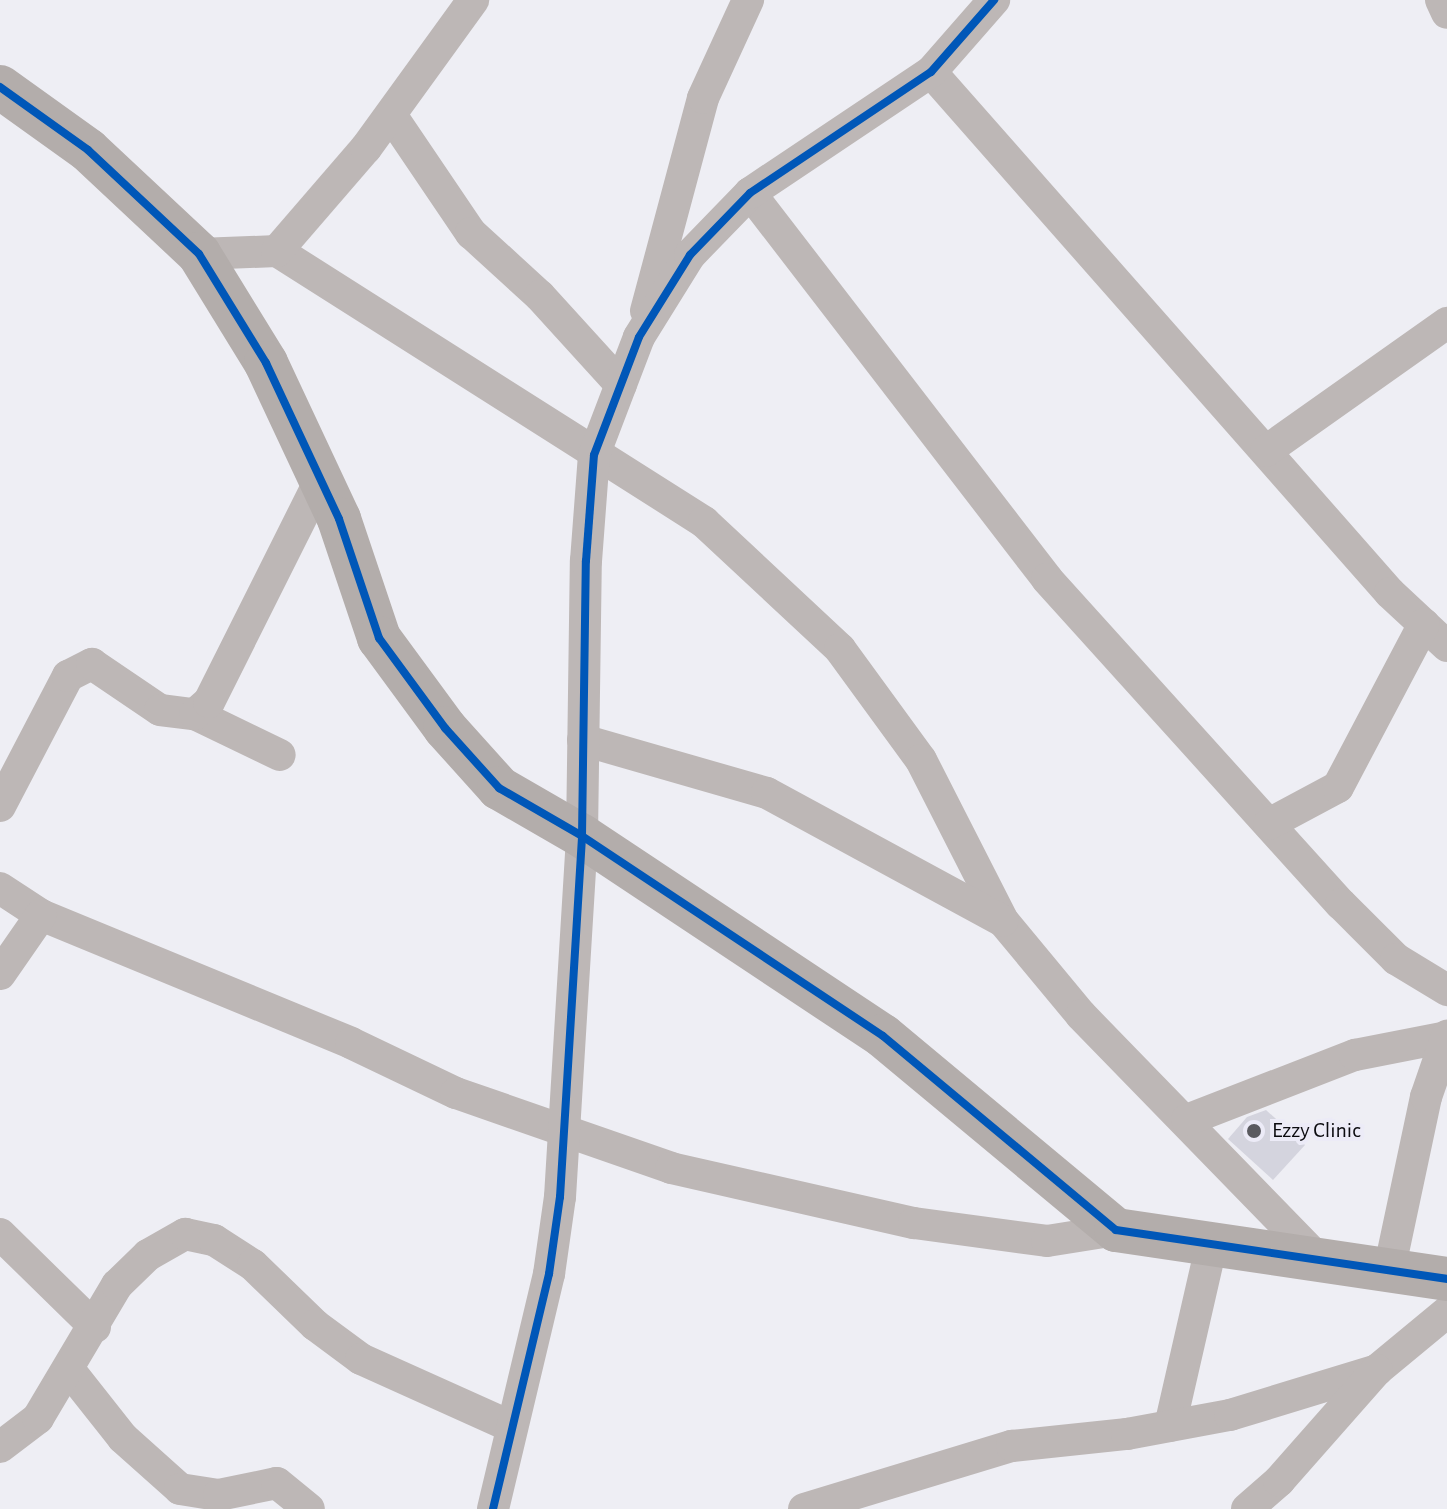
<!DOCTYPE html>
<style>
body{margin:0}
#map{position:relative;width:1447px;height:1509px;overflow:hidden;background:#eeeef4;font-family:"Alegreya Sans",sans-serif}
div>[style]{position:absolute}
.building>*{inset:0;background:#d4d4de}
.street>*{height:32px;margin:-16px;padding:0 16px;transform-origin:16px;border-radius:16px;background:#bdb7b6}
.secondary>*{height:44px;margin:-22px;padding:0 22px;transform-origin:22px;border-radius:22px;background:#b3adab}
.cycleway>*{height:8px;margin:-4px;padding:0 4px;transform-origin:4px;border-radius:4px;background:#0057b8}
.dots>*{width:22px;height:22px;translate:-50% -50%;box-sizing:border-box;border:4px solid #ecebf7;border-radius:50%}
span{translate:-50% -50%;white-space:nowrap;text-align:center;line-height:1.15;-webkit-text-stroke:8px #ecebf7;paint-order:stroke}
.poi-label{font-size:22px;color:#0b0b0f}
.left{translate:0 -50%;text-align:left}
</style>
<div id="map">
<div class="building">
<i style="clip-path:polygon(1266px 1110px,1305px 1145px,1273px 1180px,1228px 1139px,1247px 1117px)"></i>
</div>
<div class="street">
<i style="left:1441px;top:0;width:14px;rotate:65deg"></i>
<i style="left:931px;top:72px;width:694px;rotate:48.62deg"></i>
<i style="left:1390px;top:593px;width:78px;rotate:42.9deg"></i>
<i style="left:391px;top:115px;width:143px;rotate:55.9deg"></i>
<i style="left:471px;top:233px;width:93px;rotate:42.4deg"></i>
<i style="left:540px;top:296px;width:120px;rotate:47.7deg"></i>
<i style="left:750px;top:193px;width:487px;rotate:52.4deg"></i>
<i style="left:1047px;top:579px;width:438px;rotate:47.9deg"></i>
<i style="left:1341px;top:904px;width:78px;rotate:45deg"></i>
<i style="left:1396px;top:959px;width:60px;rotate:31.3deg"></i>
<i style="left:277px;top:251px;width:506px;rotate:32.4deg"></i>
<i style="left:704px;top:522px;width:186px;rotate:43deg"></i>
<i style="left:840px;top:649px;width:137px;rotate:53.9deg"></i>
<i style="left:921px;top:760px;width:181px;rotate:63deg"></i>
<i style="left:1003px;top:921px;width:122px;rotate:50.3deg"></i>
<i style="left:1081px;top:1015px;width:343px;rotate:45.8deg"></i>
<i style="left:199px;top:254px;width:78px;rotate:-2.2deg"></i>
<i style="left:277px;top:251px;width:136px;rotate:-49.2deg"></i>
<i style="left:366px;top:148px;width:183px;rotate:-54.1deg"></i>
<i style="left:646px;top:311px;width:220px;rotate:-75deg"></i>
<i style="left:703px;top:98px;width:108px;rotate:-65.3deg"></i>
<i style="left:1266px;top:451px;width:222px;rotate:-35.3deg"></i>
<i style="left:195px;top:714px;width:94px;rotate:25.8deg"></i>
<i style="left:583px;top:740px;width:191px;rotate:16.1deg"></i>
<i style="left:767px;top:793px;width:268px;rotate:28.5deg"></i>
<i style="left:0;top:806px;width:147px;rotate:-62.4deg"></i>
<i style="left:68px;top:676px;width:27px;rotate:-27deg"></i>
<i style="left:92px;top:664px;width:82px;rotate:34.1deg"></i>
<i style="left:160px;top:710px;width:35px;rotate:7deg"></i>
<i style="left:195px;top:714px;width:18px;rotate:-41deg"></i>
<i style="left:209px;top:702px;width:248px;rotate:-63.4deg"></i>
<i style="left:1269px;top:824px;width:78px;rotate:-28.2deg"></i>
<i style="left:1338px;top:787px;width:184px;rotate:-62.2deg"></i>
<i style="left:0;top:888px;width:49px;rotate:33.4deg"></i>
<i style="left:41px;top:915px;width:335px;rotate:22.4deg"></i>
<i style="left:351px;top:1043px;width:116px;rotate:25.5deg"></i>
<i style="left:456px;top:1093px;width:228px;rotate:19.2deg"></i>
<i style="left:671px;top:1168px;width:249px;rotate:12.8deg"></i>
<i style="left:914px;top:1223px;width:134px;rotate:7.7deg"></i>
<i style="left:1047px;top:1241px;width:70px;rotate:-9.1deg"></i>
<i style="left:0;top:974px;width:72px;rotate:-55.2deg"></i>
<i style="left:1187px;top:1120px;width:180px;rotate:-21.2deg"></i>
<i style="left:1355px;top:1055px;width:94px;rotate:-11.1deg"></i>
<i style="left:0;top:1234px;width:133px;rotate:44.4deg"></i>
<i style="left:1389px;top:1271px;width:178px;rotate:-78deg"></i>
<i style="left:1426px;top:1097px;width:65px;rotate:-71deg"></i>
<i style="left:70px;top:1371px;width:85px;rotate:51.7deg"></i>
<i style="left:123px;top:1438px;width:76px;rotate:41.8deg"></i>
<i style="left:180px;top:1489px;width:39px;rotate:9deg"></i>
<i style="left:219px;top:1495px;width:59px;rotate:-11.7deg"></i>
<i style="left:277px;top:1483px;width:41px;rotate:39.1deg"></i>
<i style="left:1170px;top:1426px;width:184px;rotate:-77.1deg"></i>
<i style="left:0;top:1447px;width:48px;rotate:-37.3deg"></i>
<i style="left:38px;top:1418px;width:155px;rotate:-59.3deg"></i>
<i style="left:117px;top:1285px;width:43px;rotate:-44.1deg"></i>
<i style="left:148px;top:1255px;width:43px;rotate:-29.6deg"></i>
<i style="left:185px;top:1234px;width:30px;rotate:12deg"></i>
<i style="left:214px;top:1240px;width:46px;rotate:32.7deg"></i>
<i style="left:253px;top:1265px;width:86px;rotate:44.1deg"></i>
<i style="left:315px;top:1325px;width:57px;rotate:36.5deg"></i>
<i style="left:361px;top:1359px;width:163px;rotate:24.2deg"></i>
<i style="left:493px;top:1509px;width:242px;rotate:-76.6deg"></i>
<i style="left:549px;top:1274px;width:78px;rotate:-81.9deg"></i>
<i style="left:560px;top:1197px;width:362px;rotate:-86.5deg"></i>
<i style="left:582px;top:836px;width:275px;rotate:-89.2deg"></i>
<i style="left:586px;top:561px;width:106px;rotate:-85.7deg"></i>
<i style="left:594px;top:455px;width:126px;rotate:-69.1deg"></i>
<i style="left:639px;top:337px;width:97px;rotate:-58.1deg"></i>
<i style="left:690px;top:255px;width:86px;rotate:-45.9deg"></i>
<i style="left:750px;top:193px;width:218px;rotate:-33.8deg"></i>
<i style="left:931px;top:72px;width:96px;rotate:-48.8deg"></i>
<i style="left:804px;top:1509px;width:217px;rotate:-16.9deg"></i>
<i style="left:1012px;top:1446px;width:116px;rotate:-6deg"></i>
<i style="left:1127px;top:1434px;width:105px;rotate:-10.5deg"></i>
<i style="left:1230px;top:1415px;width:154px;rotate:-17deg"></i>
<i style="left:1377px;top:1370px;width:91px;rotate:-39.6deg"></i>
<i style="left:1247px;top:1509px;width:43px;rotate:-41.2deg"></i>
<i style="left:1279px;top:1481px;width:148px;rotate:-48.6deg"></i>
</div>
<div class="secondary">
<i style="left:0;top:87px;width:108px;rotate:35.6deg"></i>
<i style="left:88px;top:150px;width:152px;rotate:43.1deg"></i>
<i style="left:199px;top:254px;width:128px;rotate:58.4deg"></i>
<i style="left:266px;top:363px;width:172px;rotate:64.9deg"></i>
<i style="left:339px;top:519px;width:126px;rotate:71.4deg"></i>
<i style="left:379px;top:638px;width:112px;rotate:53.7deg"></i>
<i style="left:445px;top:728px;width:81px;rotate:48deg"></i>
<i style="left:499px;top:788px;width:96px;rotate:30deg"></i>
<i style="left:582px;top:836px;width:361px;rotate:33.6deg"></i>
<i style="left:883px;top:1036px;width:303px;rotate:39.8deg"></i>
<i style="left:1116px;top:1230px;width:335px;rotate:8.4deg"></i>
</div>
<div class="cycleway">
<i style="left:0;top:87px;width:108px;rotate:35.6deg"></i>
<i style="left:88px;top:150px;width:152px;rotate:43.1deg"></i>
<i style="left:199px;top:254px;width:128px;rotate:58.4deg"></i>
<i style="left:266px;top:363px;width:172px;rotate:64.9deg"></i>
<i style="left:339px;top:519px;width:126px;rotate:71.4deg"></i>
<i style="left:379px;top:638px;width:112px;rotate:53.7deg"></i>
<i style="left:445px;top:728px;width:81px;rotate:48deg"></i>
<i style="left:499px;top:788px;width:96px;rotate:30deg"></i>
<i style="left:582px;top:836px;width:361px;rotate:33.6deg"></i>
<i style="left:883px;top:1036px;width:303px;rotate:39.8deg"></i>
<i style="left:1116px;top:1230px;width:335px;rotate:8.4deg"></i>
<i style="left:493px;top:1509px;width:242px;rotate:-76.6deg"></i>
<i style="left:549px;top:1274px;width:78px;rotate:-81.9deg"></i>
<i style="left:560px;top:1197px;width:362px;rotate:-86.5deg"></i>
<i style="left:582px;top:836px;width:275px;rotate:-89.2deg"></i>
<i style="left:586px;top:561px;width:106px;rotate:-85.7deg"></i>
<i style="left:594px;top:455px;width:126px;rotate:-69.1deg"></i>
<i style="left:639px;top:337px;width:97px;rotate:-58.1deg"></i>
<i style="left:690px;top:255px;width:86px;rotate:-45.9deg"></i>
<i style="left:750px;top:193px;width:218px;rotate:-33.8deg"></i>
<i style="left:931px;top:72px;width:96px;rotate:-48.8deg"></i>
</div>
<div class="dots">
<i style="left:1254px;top:1131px;background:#5a5a5f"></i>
</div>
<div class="poi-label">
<span class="left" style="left:1272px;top:1131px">Ezzy Clinic</span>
</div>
</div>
